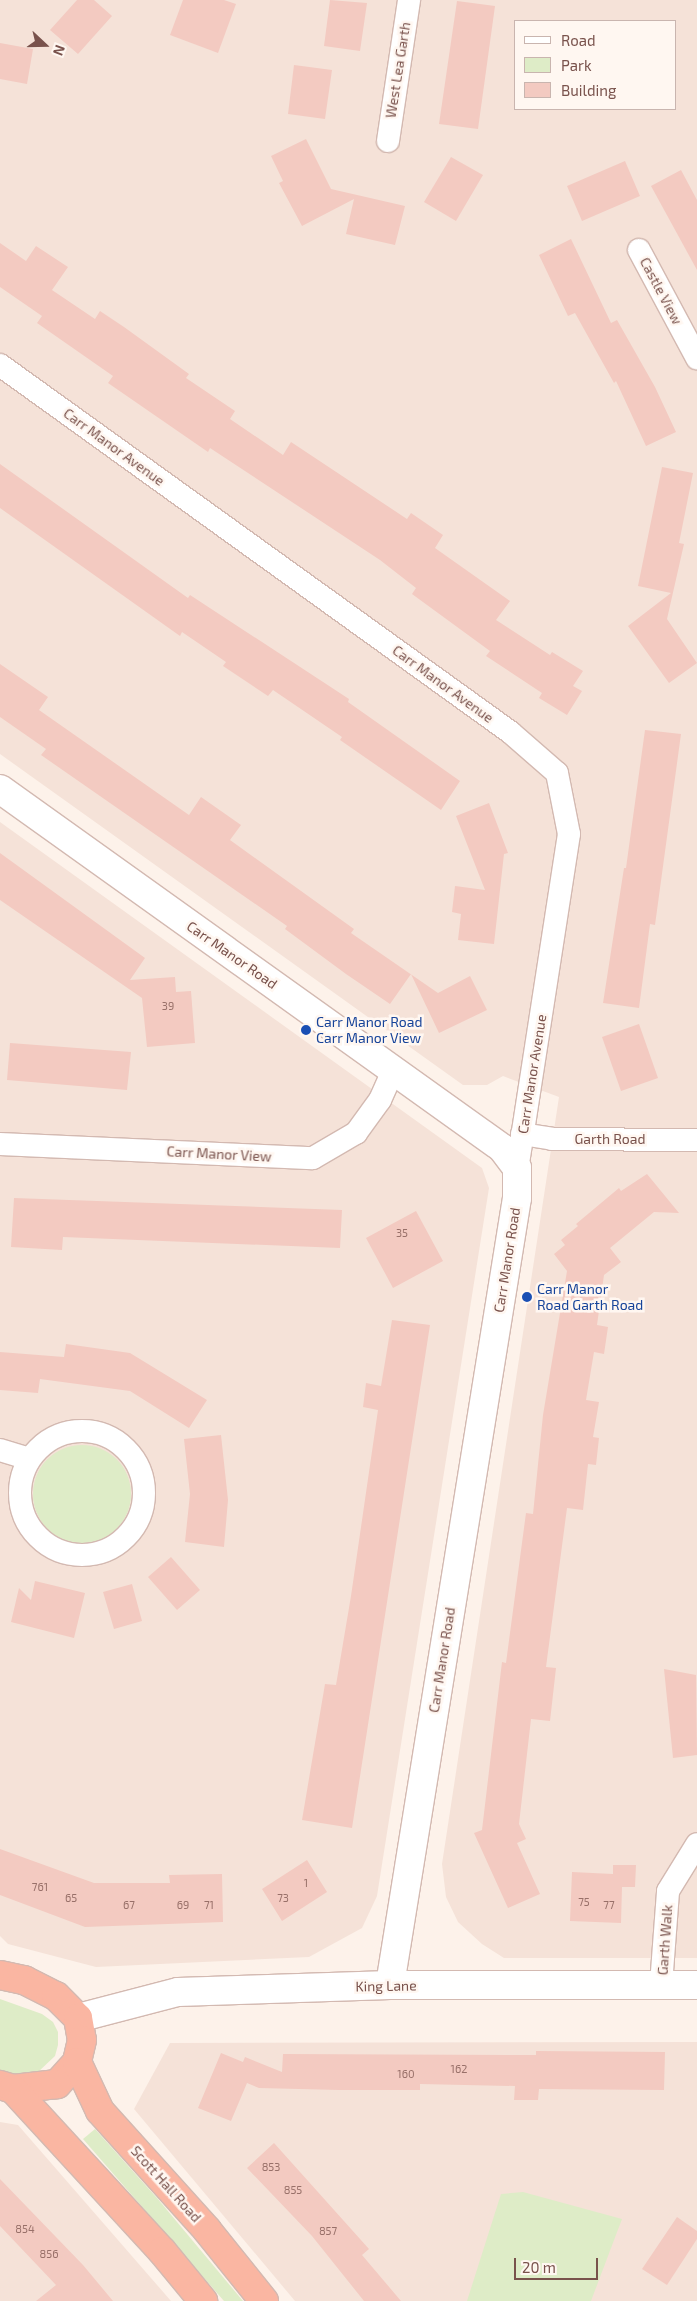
<!DOCTYPE html>
<style>
body{margin:0}
#map{position:relative;width:697px;height:2301px;overflow:hidden;background:#fdf2ea;font-family:"Exo 2",sans-serif}
div>[style]{position:absolute}
.residential>*{inset:0;background:#f5e2d8}
.green>*{inset:0;background:#deecc7}
.round{border-radius:50%}
.building>*{inset:0;background:#f3cac1}
.roads{filter:drop-shadow(1px 0 #d3b9b1) drop-shadow(-1px 0 #d3b9b1) drop-shadow(0 1px #d3b9b1) drop-shadow(0 -1px #d3b9b1)}
.minor>*{height:22px;margin:-11px;padding:0 11px;transform-origin:11px;border-radius:11px;background:#fff}
.minor>.ring{margin:-11px;padding:0;box-sizing:content-box;background:none;border:22px solid #fff;border-radius:50%}
.tertiary>*{height:28px;margin:-14px;padding:0 14px;transform-origin:14px;border-radius:14px;background:#fff}
.trunk>*{height:28px;margin:-14px;padding:0 14px;transform-origin:14px;border-radius:14px;background:#fab6a2}
.dots>*{width:14px;height:14px;translate:-50% -50%;box-sizing:border-box;border:2px solid #fff7f1;border-radius:50%}
span{translate:-50% -50%;white-space:nowrap;text-align:center;line-height:1.15;-webkit-text-stroke:5px #fff7f1;paint-order:stroke}
.number-label{font-size:11px;color:#987069}
.number-label span{-webkit-text-stroke-width:0}
.street-label{font-size:14px;color:#79524c}
.transit-label{font-size:14px;color:#164399}
.left{translate:0 -50%;text-align:left}
.legend{position:absolute;left:514px;top:20px;width:162px;height:90px;box-sizing:border-box;background:#fff7f1;border:1px solid #c9b5af;margin:0;padding:6px 9px;list-style:none;font-size:15px;color:#79524c}
.legend li{display:flex;align-items:center;gap:10px;height:25px}
.legend b{width:25px;border:1px solid #c9b5af}
.north{position:absolute;left:20px;top:20px;width:50px;height:50px;-webkit-text-stroke:4px #fff7f1;paint-order:stroke;rotate:111deg;font-size:14px;font-weight:700;line-height:20px;text-align:center;color:#79524c}
.north::after{content:'';display:block;margin:auto;width:18px;height:22px;background:#79524c;clip-path:polygon(50% 0,100% 100%,50% 72%,0 100%)}
.scale{position:absolute;left:514px;top:2258px;width:84px;height:22px;box-sizing:border-box;border:2px solid #79524c;border-top:0;padding-left:6px;font-size:15px;line-height:18px;white-space:nowrap;color:#79524c;-webkit-text-stroke:4px #fff7f1;paint-order:stroke}
</style>
<div id="map">
<div class="residential">
<i style="clip-path:polygon(evenodd,0 0,697px 0,697px 1958px,504px 1958px,482px 1944px,458px 1922px,446px 1897px,442px 1864px,559px 1097px,503px 1076px,487px 1085px,463px 1085px,0 754px,0 0,516px 21px,676px 21px,676px 109px,516px 109px,516px 21px)"></i>
<i style="clip-path:polygon(0 822px,482px 1168px,489px 1188px,377px 1896px,362px 1928px,309px 1957px,96px 1967px,8px 1944px,0 1936px)"></i>
<i style="clip-path:polygon(697px 2042px,697px 2301px,295px 2301px,134px 2109px,170px 2043px)"></i>
<i style="clip-path:polygon(0 2122px,18px 2125px,171px 2301px,0 2301px)"></i>
</div>
<div class="green">
<i class="round" style="left:33px;top:1445px;width:98px;height:98px"></i>
<i style="clip-path:polygon(0 1999px,42px 2014px,53px 2022px,58px 2032px,58px 2045px,55px 2056px,37px 2073px,24px 2077px,0 2073px)"></i>
<i style="clip-path:polygon(95px 2129px,157px 2198px,243px 2301px,224px 2301px,83px 2139px)"></i>
<i style="clip-path:polygon(523px 2192px,622px 2219px,591px 2301px,467px 2301px,501px 2194px)"></i>
</div>
<div class="building">
<i style="clip-path:polygon(77px 0,94px 0,112px 16px,78px 54px,50px 30px)"></i>
<i style="clip-path:polygon(183px 0,224px 0,236px 4px,218px 53px,170px 35px)"></i>
<i style="clip-path:polygon(330px 0,367px 3px,360px 51px,324px 46px)"></i>
<i style="clip-path:polygon(457px 1px,495px 6px,478px 129px,439px 124px)"></i>
<i style="clip-path:polygon(0 43px,33px 49px,27px 84px,0 79px)"></i>
<i style="clip-path:polygon(294px 65px,332px 70px,325px 119px,288px 114px)"></i>
<i style="clip-path:polygon(306px 139px,331px 189px,405px 206px,395px 245px,346px 234px,354px 199px,302px 226px,279px 183px,283px 181px,271px 156px)"></i>
<i style="clip-path:polygon(451px 157px,483px 175px,456px 221px,424px 202px)"></i>
<i style="clip-path:polygon(625px 161px,640px 196px,582px 221px,567px 186px)"></i>
<i style="clip-path:polygon(681px 170px,697px 200px,697px 270px,651px 186px)"></i>
<i style="clip-path:polygon(571px 239px,611px 323px,617px 320px,655px 387px,676px 432px,646px 446px,616px 381px,614px 383px,575px 313px,568px 316px,539px 255px)"></i>
<i style="clip-path:polygon(0 243px,26px 261px,36px 246px,68px 267px,52px 290px,95px 319px,100px 311px,124px 327px,189px 374px,186px 378px,235px 411px,230px 419px,283px 455px,291px 442px,407px 519px,411px 513px,443px 535px,435px 548px,510px 601px,496px 620px,550px 655px,552px 652px,583px 671px,573px 686px,582px 691px,567px 715px,539px 698px,542px 693px,486px 656px,490px 651px,412px 594px,416px 588px,380px 560px,210px 448px,208px 452px,108px 383px,113px 376px,37px 323px,42px 316px,0 287px)"></i>
<i style="clip-path:polygon(0 464px,188px 598px,190px 595px,349px 699px,348px 702px,460px 781px,441px 810px,340px 740px,342px 737px,273px 690px,268px 696px,223px 666px,226px 662px,182px 632px,180px 636px,0 508px)"></i>
<i style="clip-path:polygon(662px 467px,693px 473px,679px 543px,684px 544px,667px 619px,697px 663px,669px 683px,628px 626px,671px 593px,638px 586px)"></i>
<i style="clip-path:polygon(0 664px,48px 697px,39px 710px,189px 815px,201px 797px,241px 825px,230px 840px,354px 929px,351px 933px,438px 993px,470px 976px,487px 1010px,439px 1033px,411px 974px,390px 1004px,346px 974px,285px 929px,287px 926px,41px 755px,46px 749px,0 717px)"></i>
<i style="clip-path:polygon(645px 730px,681px 734px,655px 925px,650px 924px,639px 1008px,603px 1003px,624px 868px,626px 868px)"></i>
<i style="clip-path:polygon(489px 803px,508px 853px,504px 854px,494px 944px,458px 940px,461px 914px,452px 912px,455px 886px,485px 890px,456px 816px)"></i>
<i style="clip-path:polygon(0 853px,145px 958px,130px 980px,175px 977px,176px 992px,191px 991px,195px 1043px,147px 1047px,142px 998px,0 900px)"></i>
<i style="clip-path:polygon(639px 1024px,658px 1078px,621px 1091px,602px 1037px)"></i>
<i style="clip-path:polygon(10px 1043px,131px 1052px,127px 1090px,7px 1080px)"></i>
<i style="clip-path:polygon(647px 1174px,679px 1213px,654px 1212px,610px 1248px,621px 1262px,604px 1275px,597px 1325px,608px 1327px,604px 1354px,594px 1352px,586px 1400px,599px 1402px,593px 1437px,599px 1438px,596px 1465px,588px 1464px,583px 1510px,567px 1508px,546px 1667px,556px 1668px,550px 1721px,531px 1719px,519px 1824px,526px 1839px,517px 1843px,540px 1894px,508px 1908px,474px 1833px,482px 1830px,502px 1662px,506px 1663px,526px 1513px,533px 1514px,543px 1415px,567px 1271px,554px 1254px,565px 1245px,561px 1240px,578px 1226px,576px 1224px,619px 1188px,621px 1191px)"></i>
<i style="clip-path:polygon(14px 1198px,342px 1210px,340px 1248px,63px 1237px,62px 1250px,11px 1247px)"></i>
<i style="clip-path:polygon(416px 1211px,443px 1261px,393px 1288px,366px 1238px)"></i>
<i style="clip-path:polygon(392px 1320px,430px 1325px,352px 1828px,302px 1820px,325px 1684px,336px 1685px,351px 1596px,378px 1410px,363px 1407px,366px 1383px,381px 1386px)"></i>
<i style="clip-path:polygon(66px 1344px,130px 1353px,207px 1400px,189px 1428px,130px 1391px,40px 1379px,38px 1393px,0 1390px,0 1352px,64px 1357px)"></i>
<i style="clip-path:polygon(221px 1435px,228px 1500px,224px 1547px,185px 1542px,190px 1494px,184px 1439px)"></i>
<i style="clip-path:polygon(171px 1557px,200px 1590px,177px 1610px,148px 1577px)"></i>
<i style="clip-path:polygon(35px 1581px,85px 1593px,74px 1638px,11px 1622px,19px 1588px,31px 1600px)"></i>
<i style="clip-path:polygon(132px 1584px,142px 1621px,114px 1629px,103px 1592px)"></i>
<i style="clip-path:polygon(664px 1669px,696px 1675px,697px 1755px,673px 1758px)"></i>
<i style="clip-path:polygon(0 1849px,94px 1883px,170px 1883px,169px 1875px,222px 1874px,223px 1922px,85px 1927px,0 1895px)"></i>
<i style="clip-path:polygon(307px 1860px,327px 1892px,282px 1921px,262px 1889px)"></i>
<i style="clip-path:polygon(613px 1865px,636px 1865px,635px 1887px,622px 1887px,621px 1923px,570px 1921px,572px 1872px,613px 1874px)"></i>
<i style="clip-path:polygon(536px 2051px,665px 2052px,664px 2090px,539px 2089px,538px 2100px,514px 2100px,515px 2086px,420px 2084px,420px 2090px,339px 2090px,259px 2088px,247px 2083px,231px 2121px,198px 2108px,221px 2053px,243px 2062px,245px 2057px,282px 2072px,283px 2054px,536px 2055px)"></i>
<i style="clip-path:polygon(274px 2143px,369px 2249px,362px 2255px,401px 2301px,364px 2301px,312px 2236px,247px 2168px)"></i>
<i style="clip-path:polygon(0 2179px,83px 2265px,113px 2301px,36px 2301px,56px 2285px,0 2226px)"></i>
<i style="clip-path:polygon(677px 2217px,697px 2231px,697px 2239px,667px 2285px,642px 2269px)"></i>
</div>
<div class="roads">
<div class="minor">
<i style="left:388px;top:141px;width:143px;rotate:-81.5deg"></i>
<i style="left:639px;top:250px;width:123px;rotate:61.8deg"></i>
<i style="left:0;top:365px;width:628px;rotate:35.74deg"></i>
<i style="left:510px;top:732px;width:62px;rotate:41.1deg"></i>
<i style="left:557px;top:773px;width:62px;rotate:78.9deg"></i>
<i style="left:569px;top:834px;width:338px;rotate:98.8deg"></i>
<i style="left:522px;top:1134px;width:30px;rotate:9deg"></i>
<i style="left:552px;top:1139px;width:145px;rotate:0.4deg"></i>
<i style="left:0;top:1144px;width:313px;rotate:2.6deg"></i>
<i style="left:313px;top:1158px;width:50px;rotate:-30.2deg"></i>
<i style="left:356px;top:1133px;width:41px;rotate:-54deg"></i>
<i style="left:380px;top:1100px;width:34px;rotate:-66deg"></i>
<i class="ring" style="left:20px;top:1431px;width:102px;height:102px"></i>
<i style="left:0;top:1450px;width:30px;rotate:17deg"></i>
<i style="left:661px;top:1985px;width:94px;rotate:-85.7deg"></i>
<i style="left:668px;top:1891px;width:55px;rotate:-58.3deg"></i>
</div>
<div class="tertiary">
<i style="left:0;top:789px;width:617px;rotate:35.57deg"></i>
<i style="left:502px;top:1148px;width:25px;rotate:53deg"></i>
<i style="left:517px;top:1168px;width:30px;rotate:90deg"></i>
<i style="left:517px;top:1198px;width:797px;rotate:99.17deg"></i>
<i style="left:78px;top:2018px;width:103px;rotate:-14.6deg"></i>
<i style="left:178px;top:1992px;width:212px;rotate:-1.9deg"></i>
<i style="left:390px;top:1985px;width:307px"></i>
</div>
<div class="trunk">
<i style="left:0;top:1975px;width:25px;rotate:12deg"></i>
<i style="left:24px;top:1980px;width:36px;rotate:27deg"></i>
<i style="left:56px;top:1996px;width:31px;rotate:45deg"></i>
<i style="left:78px;top:2018px;width:22px;rotate:80deg"></i>
<i style="left:82px;top:2040px;width:23px;rotate:103deg"></i>
<i style="left:77px;top:2062px;width:30px;rotate:132deg"></i>
<i style="left:57px;top:2084px;width:44px;rotate:173.5deg"></i>
<i style="left:13px;top:2089px;width:14px;rotate:-163deg"></i>
<i style="left:77px;top:2062px;width:54px;rotate:64.9deg"></i>
<i style="left:100px;top:2111px;width:160px;rotate:48deg"></i>
<i style="left:207px;top:2230px;width:91px;rotate:51.2deg"></i>
<i style="left:13px;top:2089px;width:220px;rotate:47.4deg"></i>
<i style="left:162px;top:2251px;width:65px;rotate:50.6deg"></i>
</div>
</div>
<div class="dots">
<i style="left:306px;top:1030px;background:#1a4fb4"></i>
<i style="left:527px;top:1297px;background:#1a4fb4"></i>
</div>
<div class="number-label">
<span style="left:168px;top:1006px">39</span>
<span style="left:402px;top:1233px">35</span>
<span style="left:306px;top:1883px">1</span>
<span style="left:40px;top:1887px">761</span>
<span style="left:71px;top:1898px">65</span>
<span style="left:283px;top:1898px">73</span>
<span style="left:584px;top:1902px">75</span>
<span style="left:129px;top:1905px">67</span>
<span style="left:183px;top:1905px">69</span>
<span style="left:209px;top:1905px">71</span>
<span style="left:609px;top:1905px">77</span>
<span style="left:459px;top:2069px">162</span>
<span style="left:406px;top:2074px">160</span>
<span style="left:271px;top:2167px">853</span>
<span style="left:293px;top:2190px">855</span>
<span style="left:25px;top:2229px">854</span>
<span style="left:328px;top:2231px">857</span>
<span style="left:49px;top:2254px">856</span>
</div>
<div class="street-label">
<span style="left:398px;top:70px;rotate:-81deg">West Lea Garth</span>
<span style="left:661px;top:291px;rotate:62deg">Castle View</span>
<span style="left:114px;top:447px;rotate:36deg">Carr Manor Avenue</span>
<span style="left:443px;top:684px;rotate:36deg">Carr Manor Avenue</span>
<span style="left:232px;top:955px;rotate:35deg">Carr Manor Road</span>
<span style="left:532px;top:1074px;rotate:-81deg">Carr Manor Avenue</span>
<span style="left:610px;top:1139px">Garth Road</span>
<span style="left:219px;top:1154px;rotate:3deg">Carr Manor View</span>
<span style="left:507px;top:1260px;rotate:-81deg">Carr Manor Road</span>
<span style="left:442px;top:1660px;rotate:-81deg">Carr Manor Road</span>
<span style="left:665px;top:1940px;rotate:-86deg">Garth Walk</span>
<span style="left:386px;top:1986px;rotate:-1deg">King Lane</span>
<span style="left:166px;top:2184px;rotate:48deg">Scott Hall Road</span>
</div>
<div class="transit-label">
<span class="left" style="left:316px;top:1030px">Carr Manor Road<br>Carr Manor View</span>
<span class="left" style="left:537px;top:1297px">Carr Manor<br>Road Garth Road</span>
</div>
<ul class="legend">
<li><b style="height:6px;background:#fff"></b>Road</li>
<li><b style="height:14px;background:#deecc7"></b>Park</li>
<li><b style="height:14px;background:#f3cac1"></b>Building</li>
</ul>
<div class="north">N</div>
<div class="scale">20 m</div>
</div>
